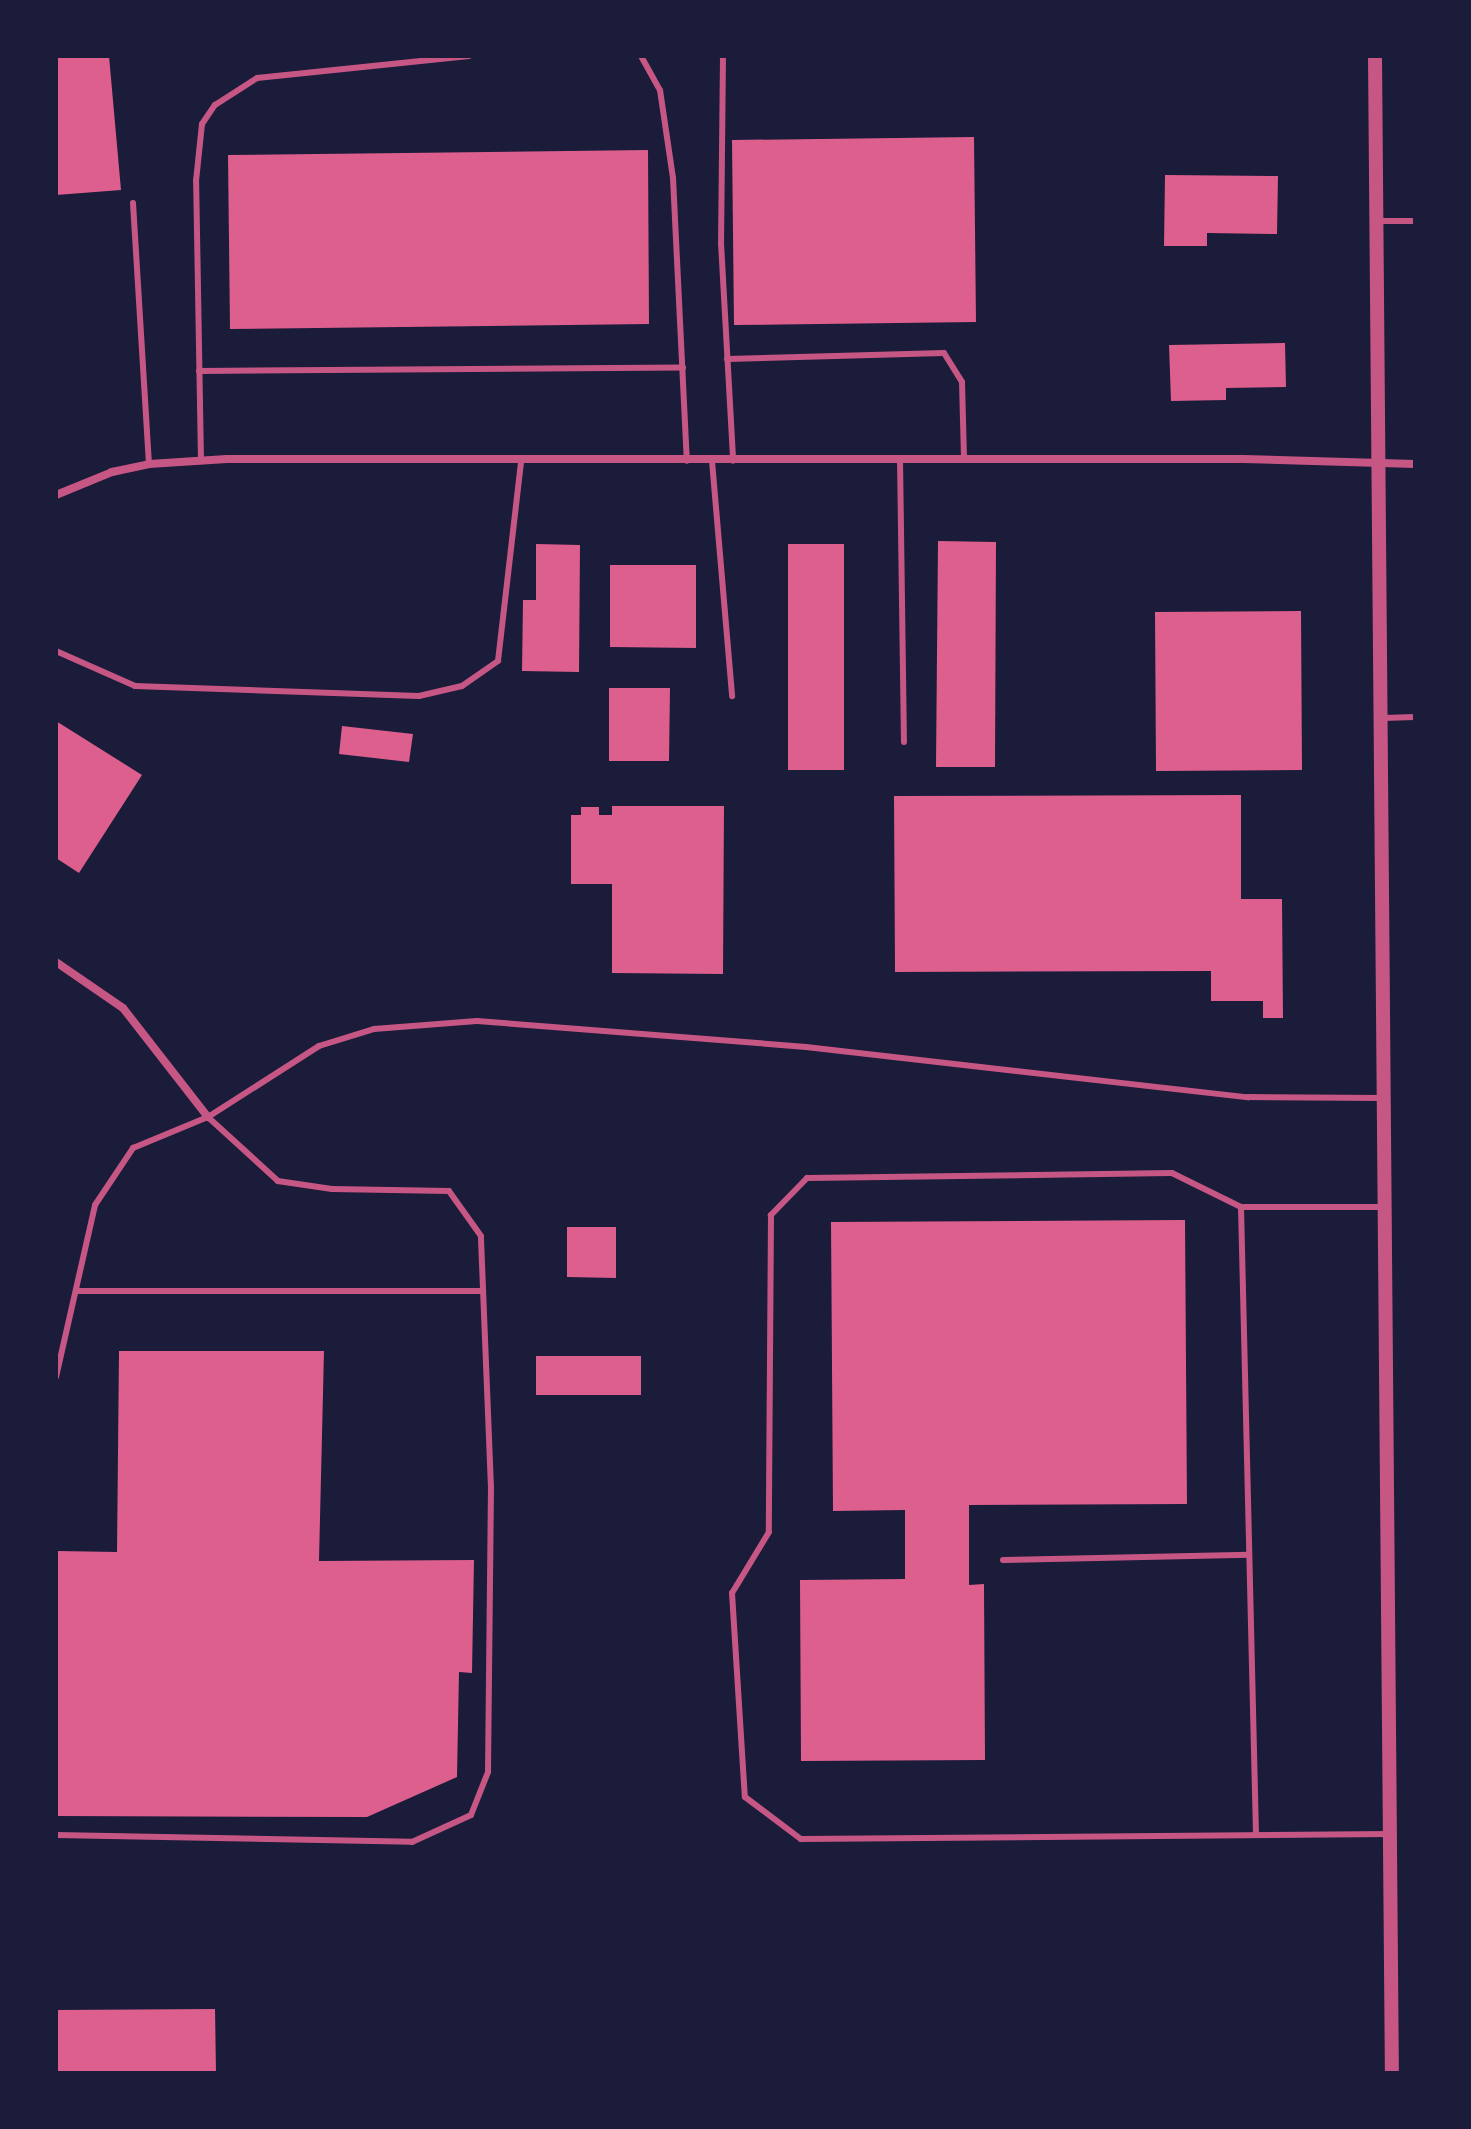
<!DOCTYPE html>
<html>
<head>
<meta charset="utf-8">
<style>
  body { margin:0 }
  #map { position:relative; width:1471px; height:2129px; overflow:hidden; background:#1b1b3a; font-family:Ubuntu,sans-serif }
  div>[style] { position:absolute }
  .building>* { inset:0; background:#dd5f8e }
  .service>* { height:6px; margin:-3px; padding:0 3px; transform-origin:3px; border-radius:3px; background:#c65784 }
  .minor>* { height:8px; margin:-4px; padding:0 4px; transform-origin:4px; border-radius:4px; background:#c65784 }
  .tertiary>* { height:14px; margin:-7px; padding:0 7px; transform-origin:7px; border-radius:7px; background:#c65784 }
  span { translate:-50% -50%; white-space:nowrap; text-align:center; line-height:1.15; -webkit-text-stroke:6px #1b1b3a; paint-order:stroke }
  .frame { position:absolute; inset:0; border:58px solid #1b1b3a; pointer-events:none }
</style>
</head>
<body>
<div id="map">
  <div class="building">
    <div style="clip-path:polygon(56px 56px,109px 56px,121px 190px,56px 195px)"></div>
    <div style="clip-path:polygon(974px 137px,976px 322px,734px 325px,732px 140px)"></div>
    <div style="clip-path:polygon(648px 150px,649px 324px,230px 329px,228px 155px)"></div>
    <div style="clip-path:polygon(1165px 175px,1278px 176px,1277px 234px,1207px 233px,1207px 246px,1164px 246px)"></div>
    <div style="clip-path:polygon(1285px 343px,1286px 387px,1226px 388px,1226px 400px,1171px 401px,1169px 345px)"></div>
    <div style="clip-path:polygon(938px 541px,996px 542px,995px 767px,936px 767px)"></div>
    <div style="clip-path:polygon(536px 544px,580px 545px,579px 672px,522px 671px,523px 600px,536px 600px)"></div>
    <div style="clip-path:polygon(788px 544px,844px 544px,844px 770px,788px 770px)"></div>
    <div style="clip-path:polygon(610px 565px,696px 565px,696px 648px,610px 647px)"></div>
    <div style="clip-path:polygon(1301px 611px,1302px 770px,1156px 771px,1155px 612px)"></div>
    <div style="clip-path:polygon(609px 688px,670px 688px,669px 761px,609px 761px)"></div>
    <div style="clip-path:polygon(56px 721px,142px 775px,79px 873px,56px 858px)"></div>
    <div style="clip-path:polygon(342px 726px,413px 734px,409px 762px,339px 754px)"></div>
    <div style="clip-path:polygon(1241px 795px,1241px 899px,1282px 899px,1283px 1018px,1263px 1018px,1263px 1001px,1211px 1001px,1211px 971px,895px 972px,894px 796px)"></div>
    <div style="clip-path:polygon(612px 806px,724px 806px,723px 974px,612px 973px,612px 884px,571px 884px,571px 815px,581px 815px,581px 807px,599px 807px,599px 815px,612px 815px)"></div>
    <div style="clip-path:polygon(1185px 1220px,1187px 1504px,969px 1505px,969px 1585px,984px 1584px,985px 1760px,801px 1761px,800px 1580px,905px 1579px,905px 1510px,833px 1511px,831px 1222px)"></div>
    <div style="clip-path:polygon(567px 1227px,616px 1227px,616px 1278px,567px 1277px)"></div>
    <div style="clip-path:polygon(119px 1351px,324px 1351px,319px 1561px,474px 1560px,472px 1673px,459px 1672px,457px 1777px,367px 1817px,56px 1816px,57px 1551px,117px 1552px)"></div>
    <div style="clip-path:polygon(536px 1356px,641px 1356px,641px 1395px,536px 1395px)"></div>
    <div style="clip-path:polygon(215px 2009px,216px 2073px,56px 2073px,56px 2010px)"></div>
  </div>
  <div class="service">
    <div style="left:641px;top:56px;width:39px;rotate:61deg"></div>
    <div style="left:660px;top:90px;width:89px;rotate:81.6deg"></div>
    <div style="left:673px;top:178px;width:283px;rotate:87.2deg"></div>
    <div style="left:723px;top:56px;width:187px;rotate:90.6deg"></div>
    <div style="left:721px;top:243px;width:218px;rotate:86.8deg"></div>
    <div style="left:133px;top:203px;width:261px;rotate:86.5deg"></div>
    <div style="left:1377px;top:221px;width:38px"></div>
    <div style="left:727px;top:359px;width:217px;rotate:-1.6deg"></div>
    <div style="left:944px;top:353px;width:34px;rotate:58deg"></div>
    <div style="left:962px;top:382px;width:76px;rotate:88.5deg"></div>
    <div style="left:199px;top:371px;width:484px;rotate:-0.4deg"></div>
    <div style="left:900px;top:458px;width:284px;rotate:89.2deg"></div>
    <div style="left:201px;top:461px;width:280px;rotate:-91deg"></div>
    <div style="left:196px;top:181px;width:57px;rotate:-84deg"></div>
    <div style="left:202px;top:124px;width:23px;rotate:-56deg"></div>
    <div style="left:215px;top:105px;width:50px;rotate:-32.7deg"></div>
    <div style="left:257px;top:78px;width:213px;rotate:-5.9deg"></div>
    <div style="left:712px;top:461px;width:236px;rotate:85.1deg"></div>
    <div style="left:56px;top:651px;width:86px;rotate:23.9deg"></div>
    <div style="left:135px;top:686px;width:284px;rotate:2deg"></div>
    <div style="left:419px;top:696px;width:44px;rotate:-13.1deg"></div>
    <div style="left:462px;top:686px;width:44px;rotate:-34.8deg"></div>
    <div style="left:498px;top:661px;width:200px;rotate:-83.4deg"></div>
    <div style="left:1383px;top:718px;width:32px;rotate:-2deg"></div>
    <div style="left:1241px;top:1207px;width:628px;rotate:88.63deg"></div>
    <div style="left:1382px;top:1207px;width:141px;rotate:180deg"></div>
    <div style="left:1241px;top:1207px;width:77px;rotate:-153.8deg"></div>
    <div style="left:1172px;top:1173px;width:365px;rotate:179.2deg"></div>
    <div style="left:807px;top:1178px;width:52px;rotate:134.2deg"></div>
    <div style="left:771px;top:1215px;width:317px;rotate:90.4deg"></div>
    <div style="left:769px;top:1532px;width:71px;rotate:121.2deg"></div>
    <div style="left:732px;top:1593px;width:204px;rotate:86.4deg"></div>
    <div style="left:745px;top:1797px;width:70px;rotate:36.9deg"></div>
    <div style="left:801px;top:1839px;width:588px;rotate:-0.49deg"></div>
    <div style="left:77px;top:1291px;width:406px"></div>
    <div style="left:56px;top:1377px;width:176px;rotate:-77.2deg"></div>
    <div style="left:95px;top:1205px;width:69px;rotate:-56.3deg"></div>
    <div style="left:133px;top:1148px;width:81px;rotate:-22.5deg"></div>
    <div style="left:208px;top:1117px;width:132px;rotate:-32.6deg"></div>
    <div style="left:319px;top:1046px;width:58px;rotate:-17.2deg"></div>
    <div style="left:374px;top:1029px;width:103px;rotate:-4.4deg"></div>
    <div style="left:477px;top:1021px;width:330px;rotate:4.5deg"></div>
    <div style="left:806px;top:1047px;width:445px;rotate:6.5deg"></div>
    <div style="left:1248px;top:1097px;width:134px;rotate:0.4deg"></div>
    <div style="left:1003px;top:1560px;width:246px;rotate:-1.2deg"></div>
    <div style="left:56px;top:1835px;width:356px;rotate:1.1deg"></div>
    <div style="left:412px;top:1842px;width:65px;rotate:-24.6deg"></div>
    <div style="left:471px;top:1815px;width:46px;rotate:-68.4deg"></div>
    <div style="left:488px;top:1772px;width:284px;rotate:-89.4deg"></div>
    <div style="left:491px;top:1488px;width:252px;rotate:-92.3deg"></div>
    <div style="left:481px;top:1236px;width:55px;rotate:-125.4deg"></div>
    <div style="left:449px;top:1191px;width:117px;rotate:-179deg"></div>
    <div style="left:332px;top:1189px;width:55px;rotate:-171.6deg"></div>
    <div style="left:278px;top:1181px;width:95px;rotate:-137.6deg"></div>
  </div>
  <div class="minor">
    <div style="left:56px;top:495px;width:61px;rotate:-22.3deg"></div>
    <div style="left:112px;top:472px;width:38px;rotate:-12deg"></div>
    <div style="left:149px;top:464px;width:78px;rotate:-3.7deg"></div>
    <div style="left:227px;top:459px;width:1016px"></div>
    <div style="left:1243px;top:459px;width:172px;rotate:1.7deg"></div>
    <div style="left:56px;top:962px;width:81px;rotate:34.5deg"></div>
    <div style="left:123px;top:1008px;width:138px;rotate:52.1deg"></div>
  </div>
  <div class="tertiary">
    <div style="left:1375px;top:56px;width:2017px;rotate:89.52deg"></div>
  </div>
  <div class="frame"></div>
</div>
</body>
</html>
